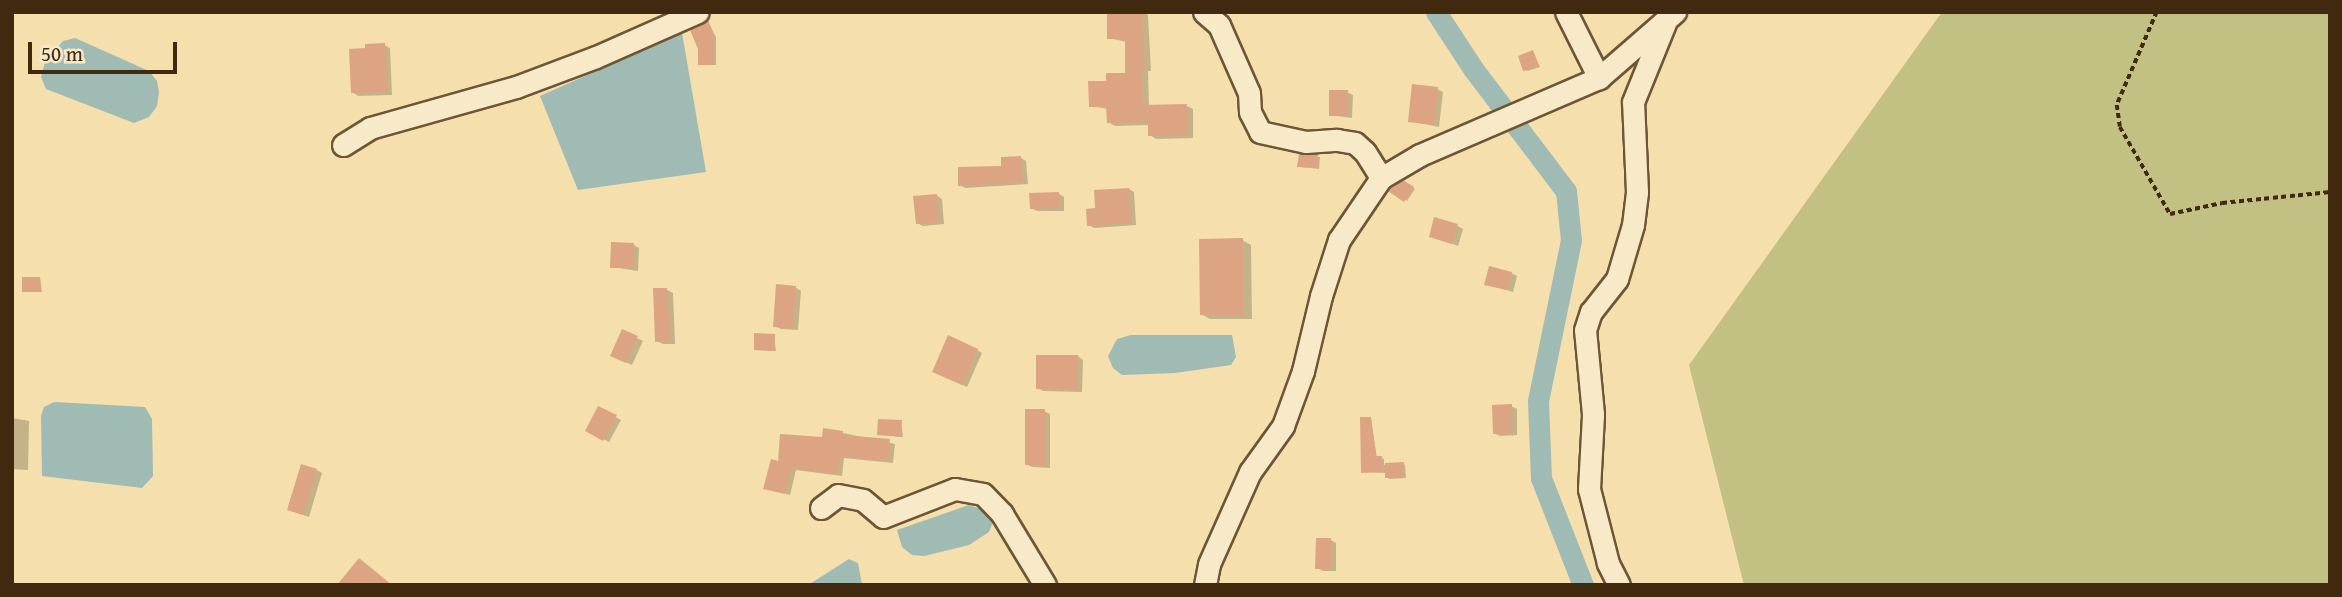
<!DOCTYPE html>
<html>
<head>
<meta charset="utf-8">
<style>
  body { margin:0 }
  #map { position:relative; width:2342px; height:597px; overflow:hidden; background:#f5dfac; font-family:"Gentium Book Plus",serif }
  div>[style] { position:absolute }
  .green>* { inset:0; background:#c3c084 }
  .water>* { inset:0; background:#a0bab4 }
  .shadow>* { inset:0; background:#0003 }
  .canal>* { height:21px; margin:-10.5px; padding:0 10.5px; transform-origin:10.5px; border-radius:10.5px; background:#a0bab4 }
  .building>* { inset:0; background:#dda484 }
  .path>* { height:3.5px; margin-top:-1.75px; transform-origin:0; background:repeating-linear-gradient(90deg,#40290e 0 5px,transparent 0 8.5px) }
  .roads { filter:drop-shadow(2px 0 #6d5636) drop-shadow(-2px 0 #6d5636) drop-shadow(0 2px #6d5636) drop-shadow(0 -2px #6d5636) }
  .minor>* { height:21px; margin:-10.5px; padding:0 10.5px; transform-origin:10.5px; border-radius:10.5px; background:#f8eac9 }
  span { translate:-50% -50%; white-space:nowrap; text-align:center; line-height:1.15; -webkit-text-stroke:5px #f8eac9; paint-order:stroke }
  .frame { position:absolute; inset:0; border:14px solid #40290e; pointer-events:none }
  .scale { position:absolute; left:28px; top:42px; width:149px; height:32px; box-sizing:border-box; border:4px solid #40290e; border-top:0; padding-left:9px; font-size:21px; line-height:24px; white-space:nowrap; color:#40290e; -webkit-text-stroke:5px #f8eac9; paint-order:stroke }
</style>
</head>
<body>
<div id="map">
  <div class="green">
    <div style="clip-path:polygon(1942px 12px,2330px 12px,2330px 585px,1744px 585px,1689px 365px)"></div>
  </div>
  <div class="water">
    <div style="clip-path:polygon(682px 33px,706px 172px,578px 190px,540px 96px)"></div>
    <div style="clip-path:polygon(75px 38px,149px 71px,157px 81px,159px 92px,157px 106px,149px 117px,134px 123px,46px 89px,41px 77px,45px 62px,63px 41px)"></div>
    <div style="clip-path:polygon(1131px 335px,1232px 335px,1236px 357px,1231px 365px,1175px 373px,1122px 375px,1113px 368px,1108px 356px,1117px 339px)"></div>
    <div style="clip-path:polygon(54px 402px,145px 407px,152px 419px,153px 476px,142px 488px,42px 476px,41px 416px,44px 407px)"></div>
    <div style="clip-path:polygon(969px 505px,987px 511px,993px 522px,989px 532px,969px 545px,924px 556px,912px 555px,902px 547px,897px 530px)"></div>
    <div style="clip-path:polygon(849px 559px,858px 563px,862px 585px,808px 585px)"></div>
  </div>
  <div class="shadow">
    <div style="clip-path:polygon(1109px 12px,1142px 12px,1148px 15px,1151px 71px,1148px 71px,1149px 107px,1187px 106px,1193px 109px,1193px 138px,1156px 139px,1150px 135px,1150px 125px,1115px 126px,1108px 122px,1108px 109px,1090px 106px,1108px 83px,1126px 74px,1126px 42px,1109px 38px)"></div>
    <div style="clip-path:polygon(708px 22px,716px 37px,716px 65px,702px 65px)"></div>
    <div style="clip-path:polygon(384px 45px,390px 48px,392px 95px,358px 96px,352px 92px,367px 50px)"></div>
    <div style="clip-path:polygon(1533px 52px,1540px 67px,1527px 71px,1525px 70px)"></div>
    <div style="clip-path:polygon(1437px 89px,1443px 92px,1439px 127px,1410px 121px)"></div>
    <div style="clip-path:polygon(1347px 92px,1353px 95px,1352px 118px,1330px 115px)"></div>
    <div style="clip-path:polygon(1300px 156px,1320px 157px,1319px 169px,1301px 167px)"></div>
    <div style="clip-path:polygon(1021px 158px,1026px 161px,1028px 184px,965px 188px,960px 185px)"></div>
    <div style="clip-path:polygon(1403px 182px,1415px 189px,1407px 201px,1391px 191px)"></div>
    <div style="clip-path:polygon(1129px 189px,1134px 192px,1136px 225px,1094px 228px,1089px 225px,1097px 210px)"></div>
    <div style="clip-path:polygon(1059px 194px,1064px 197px,1064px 211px,1037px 211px,1031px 208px)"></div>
    <div style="clip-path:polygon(936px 195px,942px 199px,944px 224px,923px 226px,917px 223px)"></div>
    <div style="clip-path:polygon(1457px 226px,1463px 229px,1458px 246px,1431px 236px)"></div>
    <div style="clip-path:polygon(1242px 240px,1251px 245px,1252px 319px,1210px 319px,1201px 314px)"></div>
    <div style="clip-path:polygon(634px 245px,639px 248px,638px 271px,612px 267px)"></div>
    <div style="clip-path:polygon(1511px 273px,1517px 276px,1513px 292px,1486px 284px)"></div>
    <div style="clip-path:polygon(40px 278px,42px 292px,23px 291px)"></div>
    <div style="clip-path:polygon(795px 287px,801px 291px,798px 330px,781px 329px,775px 326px)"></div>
    <div style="clip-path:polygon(667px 290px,673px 293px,675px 344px,663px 344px,657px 341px)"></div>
    <div style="clip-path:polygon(623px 331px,643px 341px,632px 365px,617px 358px)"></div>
    <div style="clip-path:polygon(774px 336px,776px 351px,758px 350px)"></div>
    <div style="clip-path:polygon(977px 350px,982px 353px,967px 387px,939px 374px)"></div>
    <div style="clip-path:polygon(1078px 356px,1083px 360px,1082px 392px,1043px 391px,1038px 388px)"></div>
    <div style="clip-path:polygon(1511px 406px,1517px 409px,1517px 435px,1500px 436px,1494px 433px)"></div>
    <div style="clip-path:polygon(599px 408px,621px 420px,609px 442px,587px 430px)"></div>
    <div style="clip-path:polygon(1044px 411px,1050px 414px,1050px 468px,1032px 467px,1026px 464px)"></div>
    <div style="clip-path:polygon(12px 418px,29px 421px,28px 470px,12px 469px)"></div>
    <div style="clip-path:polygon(1371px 419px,1377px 458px,1384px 459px,1384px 465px,1405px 465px,1406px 478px,1389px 479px,1387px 473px,1363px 472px)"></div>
    <div style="clip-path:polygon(901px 422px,903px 437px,879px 434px)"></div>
    <div style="clip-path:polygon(843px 433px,895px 444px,893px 463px,844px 458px,842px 476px,796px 470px,790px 495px,765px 488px,780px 463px,823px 439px)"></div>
    <div style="clip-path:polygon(317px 470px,322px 473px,309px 517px,289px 510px)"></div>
    <div style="clip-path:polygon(1331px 540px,1336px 543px,1336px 571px,1323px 571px,1317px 568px)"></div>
  </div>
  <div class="canal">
    <div style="left:1436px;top:12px;width:69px;rotate:56.8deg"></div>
    <div style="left:1474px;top:70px;width:152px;rotate:52.8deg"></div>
    <div style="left:1566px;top:191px;width:49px;rotate:84.2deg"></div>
    <div style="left:1571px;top:240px;width:164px;rotate:101.6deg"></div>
    <div style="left:1538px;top:401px;width:77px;rotate:87.8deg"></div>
    <div style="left:1541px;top:478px;width:115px;rotate:68.6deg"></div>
  </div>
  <div class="building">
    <div style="clip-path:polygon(1107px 12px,1142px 12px,1145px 69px,1142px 69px,1143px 105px,1187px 104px,1188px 135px,1148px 136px,1148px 122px,1107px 123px,1106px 107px,1089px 107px,1088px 81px,1106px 81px,1106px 73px,1125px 73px,1125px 39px,1107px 39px)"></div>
    <div style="clip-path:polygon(708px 20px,714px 35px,714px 65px,698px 65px,698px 49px,690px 30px)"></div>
    <div style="clip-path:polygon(385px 43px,387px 92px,351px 93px,349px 49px,365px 48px,365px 44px)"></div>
    <div style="clip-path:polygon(1533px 50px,1539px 66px,1523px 71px,1518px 56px)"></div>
    <div style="clip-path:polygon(1412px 84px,1438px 87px,1434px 125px,1408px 122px)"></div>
    <div style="clip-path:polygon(1329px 90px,1348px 90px,1347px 116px,1329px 116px)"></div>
    <div style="clip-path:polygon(1299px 154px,1318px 154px,1317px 168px,1297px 167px)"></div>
    <div style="clip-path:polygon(1021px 156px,1023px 182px,958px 186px,958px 167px,1001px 166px,1001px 157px)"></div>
    <div style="clip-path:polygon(1403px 180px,1414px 187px,1404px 202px,1388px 191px)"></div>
    <div style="clip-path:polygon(1129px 188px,1131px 223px,1087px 226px,1086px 209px,1095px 208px,1094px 190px)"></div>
    <div style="clip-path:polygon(1059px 192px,1059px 208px,1030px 209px,1029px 193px)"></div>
    <div style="clip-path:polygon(937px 194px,939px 222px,916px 224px,913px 196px)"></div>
    <div style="clip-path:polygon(1434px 217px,1458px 224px,1452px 244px,1429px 237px)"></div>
    <div style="clip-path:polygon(1243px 238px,1243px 315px,1200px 315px,1199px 239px)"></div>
    <div style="clip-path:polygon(611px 242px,634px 243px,633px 268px,610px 268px)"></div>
    <div style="clip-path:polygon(1489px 266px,1512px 272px,1507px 290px,1484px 285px)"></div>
    <div style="clip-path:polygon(22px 277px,40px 277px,41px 292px,22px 292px)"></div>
    <div style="clip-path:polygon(776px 284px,796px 286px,793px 328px,773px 327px)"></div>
    <div style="clip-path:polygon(653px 288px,667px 288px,670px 341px,655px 342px)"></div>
    <div style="clip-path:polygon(622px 329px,638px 336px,626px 363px,610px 356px)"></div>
    <div style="clip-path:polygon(754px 333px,775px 334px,774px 351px,754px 350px)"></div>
    <div style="clip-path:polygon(948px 335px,978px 349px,962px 385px,932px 372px)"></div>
    <div style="clip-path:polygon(1036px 355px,1078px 355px,1077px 390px,1036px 389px)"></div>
    <div style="clip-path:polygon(1512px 404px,1512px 433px,1493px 434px,1492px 405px)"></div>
    <div style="clip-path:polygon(598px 406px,617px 415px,603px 441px,585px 431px)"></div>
    <div style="clip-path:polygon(1025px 409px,1045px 409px,1045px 465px,1025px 465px)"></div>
    <div style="clip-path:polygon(1360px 417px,1371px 417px,1376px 456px,1382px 456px,1383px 472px,1361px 473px)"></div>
    <div style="clip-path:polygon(878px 419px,902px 420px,901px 437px,877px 435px)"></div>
    <div style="clip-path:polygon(823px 428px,843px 431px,843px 435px,890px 439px,888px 461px,840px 457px,837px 474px,791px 468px,785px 494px,763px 489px,771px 459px,778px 461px,780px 434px,822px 437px)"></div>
    <div style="clip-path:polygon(1404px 462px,1404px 478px,1385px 478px,1385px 463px)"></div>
    <div style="clip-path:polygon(301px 464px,317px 469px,303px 515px,287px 510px)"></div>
    <div style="clip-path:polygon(1316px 538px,1331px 538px,1331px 569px,1315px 569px)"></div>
    <div style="clip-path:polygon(359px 558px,392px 585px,337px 585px)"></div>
  </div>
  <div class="path">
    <div style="left:2157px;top:12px;width:101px;rotate:113.3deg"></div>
    <div style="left:2117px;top:105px;width:22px;rotate:82deg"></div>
    <div style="left:2120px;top:127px;width:100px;rotate:60.1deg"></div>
    <div style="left:2170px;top:214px;width:53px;rotate:-11.9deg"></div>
    <div style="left:2222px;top:203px;width:109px;rotate:-5.8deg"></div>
  </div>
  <div class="roads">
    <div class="minor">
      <div style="left:1204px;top:12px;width:20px;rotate:41deg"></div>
      <div style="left:1219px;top:25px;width:74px;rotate:66.2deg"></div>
      <div style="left:1249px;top:93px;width:19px;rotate:87deg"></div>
      <div style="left:1250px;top:112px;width:22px;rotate:63deg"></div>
      <div style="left:1260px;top:132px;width:47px;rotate:12.3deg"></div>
      <div style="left:1306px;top:142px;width:31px;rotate:-4deg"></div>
      <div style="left:1337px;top:140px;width:18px;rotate:9deg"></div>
      <div style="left:1355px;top:143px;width:13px;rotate:42deg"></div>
      <div style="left:1365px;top:152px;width:31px;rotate:58deg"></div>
      <div style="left:1566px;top:12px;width:74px;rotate:63.4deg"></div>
      <div style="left:343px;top:145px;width:32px;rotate:-32deg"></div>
      <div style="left:370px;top:128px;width:152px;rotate:-15.7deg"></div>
      <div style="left:516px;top:87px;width:85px;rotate:-20.6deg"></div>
      <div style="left:596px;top:57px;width:111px;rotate:-23.8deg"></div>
      <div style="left:821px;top:508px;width:21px;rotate:-37deg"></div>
      <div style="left:838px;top:495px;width:25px;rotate:11deg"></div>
      <div style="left:863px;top:500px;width:26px;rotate:40deg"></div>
      <div style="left:883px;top:517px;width:77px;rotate:-21.3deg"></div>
      <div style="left:955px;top:489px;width:28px;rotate:10deg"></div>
      <div style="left:983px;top:494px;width:28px;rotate:46deg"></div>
      <div style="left:1002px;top:514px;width:83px;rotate:58.8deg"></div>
      <div style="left:1205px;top:585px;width:21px;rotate:-79deg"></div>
      <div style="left:1209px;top:564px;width:101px;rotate:-66deg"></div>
      <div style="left:1250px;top:472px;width:57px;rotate:-54.3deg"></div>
      <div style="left:1283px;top:426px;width:59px;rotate:-70deg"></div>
      <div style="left:1303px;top:371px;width:77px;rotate:-76.5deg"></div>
      <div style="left:1321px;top:296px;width:59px;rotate:-72.2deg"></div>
      <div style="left:1339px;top:240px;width:75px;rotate:-55.9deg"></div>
      <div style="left:1381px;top:178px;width:45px;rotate:-30.5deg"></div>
      <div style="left:1420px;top:155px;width:195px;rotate:-23.3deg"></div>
      <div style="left:1599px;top:78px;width:101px;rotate:-41deg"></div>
      <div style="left:1619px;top:585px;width:25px;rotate:-117deg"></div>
      <div style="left:1608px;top:563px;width:76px;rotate:-104.4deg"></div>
      <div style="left:1589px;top:489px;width:75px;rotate:-86.9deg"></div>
      <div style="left:1593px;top:414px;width:84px;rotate:-95.4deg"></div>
      <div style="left:1585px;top:330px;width:19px;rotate:-72deg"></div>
      <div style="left:1591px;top:312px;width:42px;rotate:-51.8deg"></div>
      <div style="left:1617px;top:279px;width:56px;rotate:-73.5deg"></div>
      <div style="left:1633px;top:225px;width:33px;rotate:-83deg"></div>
      <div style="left:1637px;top:192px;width:90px;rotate:-92.5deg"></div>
      <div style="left:1633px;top:102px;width:85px;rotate:-67.9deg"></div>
    </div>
  </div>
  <div class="frame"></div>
  <div class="scale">50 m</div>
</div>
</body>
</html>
